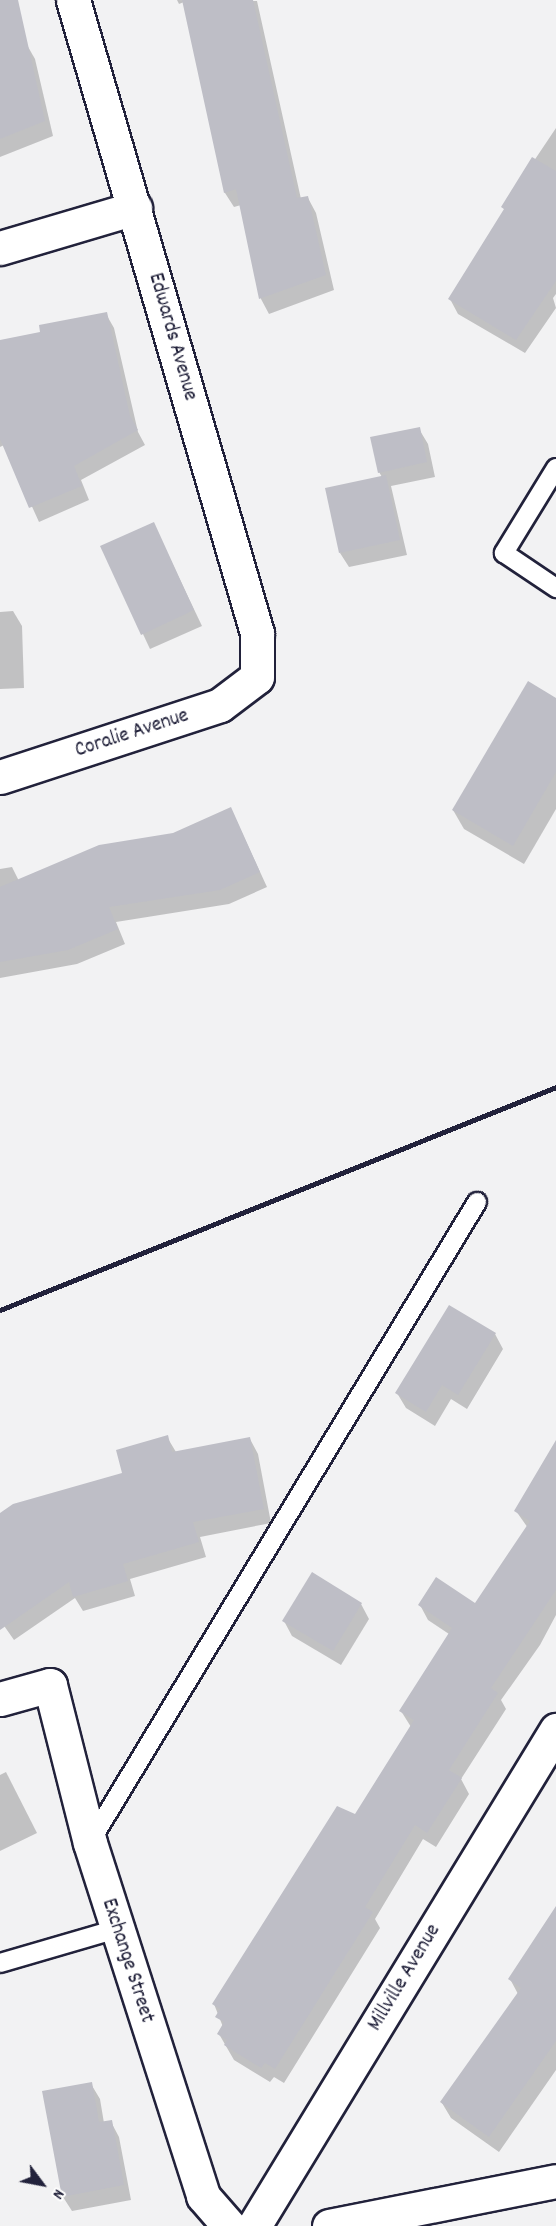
<!DOCTYPE html>
<html>
<head>
<meta charset="utf-8">
<style>
  body { margin:0 }
  #map { position:relative; width:556px; height:2226px; overflow:hidden; background:#f2f2f3; font-family:Dekko,sans-serif }
  div>[style] { position:absolute }
  .shadow>* { inset:0; background:#0003 }
  .building>* { inset:0; background:#bebec6 }
  .roads { filter:drop-shadow(2px 0 #22223b) drop-shadow(-2px 0 #22223b) drop-shadow(0 2px #22223b) drop-shadow(0 -2px #22223b) }
  .lane>* { height:18px; margin:-9px; padding:0 9px; transform-origin:9px; border-radius:9px; background:#fff }
  .street>* { height:33px; margin:-16.5px; padding:0 16.5px; transform-origin:16.5px; border-radius:16.5px; background:#fff }
  .secondary>* { height:33px; margin:-16.5px; padding:0 16.5px; transform-origin:16.5px; border-radius:16.5px; background:#fff }
  .rail>* { height:4.5px; margin:-2.25px; padding:0 2.25px; transform-origin:2.25px; border-radius:2.25px; background:#22223b }
  span { translate:-50% -50%; white-space:nowrap; text-align:center; line-height:1.15; -webkit-text-stroke:4.5px #fff; paint-order:stroke }
  .street-label { font-size:21px; color:#22223b }
  .north { position:absolute; left:12px; top:2154px; width:60px; height:60px; -webkit-text-stroke:4px #fff; paint-order:stroke; rotate:122deg; font-size:16px; font-weight:700; line-height:24px; text-align:center; color:#22223b }
  .north::after { content:''; display:block; margin:auto; width:21px; height:27px; background:#22223b; clip-path:polygon(50% 0,100% 100%,50% 72%,0 100%) }
</style>
</head>
<body>
<div id="map">
  <div class="shadow">
    <div style="clip-path:polygon(177px 0,257px 1px,301px 199px,308px 198px,316px 213px,334px 290px,269px 314px,261px 299px,241px 205px,234px 207px,225px 193px,184px 2px,179px 4px)"></div>
    <div style="clip-path:polygon(27px 45px,35px 59px,53px 136px,0 157px,0 50px)"></div>
    <div style="clip-path:polygon(556px 128px,556px 294px,553px 298px,556px 308px,525px 353px,458px 314px,450px 299px,505px 211px,503px 207px)"></div>
    <div style="clip-path:polygon(106px 314px,114px 328px,138px 432px,145px 445px,81px 480px,89px 500px,39px 522px,4px 445px,0 447px,0 343px,42px 334px)"></div>
    <div style="clip-path:polygon(419px 429px,428px 444px,435px 477px,391px 486px,407px 555px,349px 567px,340px 553px,382px 477px,379px 472px)"></div>
    <div style="clip-path:polygon(153px 523px,202px 626px,150px 649px,102px 547px)"></div>
    <div style="clip-path:polygon(13px 611px,22px 626px,24px 688px,0 689px,0 612px)"></div>
    <div style="clip-path:polygon(556px 699px,556px 809px,524px 864px,464px 829px,453px 810px)"></div>
    <div style="clip-path:polygon(231px 809px,267px 887px,229px 904px,116px 922px,125px 944px,77px 964px,0 978px,0 869px,12px 867px,19px 881px,174px 835px)"></div>
    <div style="clip-path:polygon(495px 1334px,503px 1349px,467px 1409px,451px 1399px,435px 1426px,406px 1408px,397px 1393px)"></div>
    <div style="clip-path:polygon(167px 1437px,176px 1452px,250px 1439px,258px 1454px,271px 1523px,200px 1537px,206px 1557px,130px 1579px,135px 1596px,83px 1611px,75px 1598px,14px 1640px,0 1620px,0 1515px,124px 1474px)"></div>
    <div style="clip-path:polygon(556px 1470px,556px 1615px,540px 1645px,501px 1700px,506px 1709px,461px 1779px,469px 1794px,436px 1847px,423px 1839px,375px 1919px,380px 1928px,284px 2083px,274px 2077px,270px 2082px,234px 2060px,219px 2034px,223px 2027px,214px 2004px,356px 1816px,411px 1727px,401px 1711px,449px 1634px,428px 1620px,420px 1605px,475px 1606px,528px 1528px,516px 1511px)"></div>
    <div style="clip-path:polygon(361px 1604px,369px 1619px,341px 1665px,292px 1636px,284px 1621px)"></div>
    <div style="clip-path:polygon(6px 1772px,37px 1833px,0 1851px,0 1775px)"></div>
    <div style="clip-path:polygon(556px 1929px,556px 2070px,499px 2152px,451px 2118px,442px 2103px,518px 1994px,510px 1979px)"></div>
    <div style="clip-path:polygon(91px 2084px,100px 2099px,104px 2123px,111px 2122px,119px 2137px,131px 2200px,72px 2211px,63px 2197px)"></div>
  </div>
  <div class="building">
    <div style="clip-path:polygon(0 0,18px 0,45px 121px,0 139px)"></div>
    <div style="clip-path:polygon(182px 0,253px 0,297px 198px,308px 196px,326px 275px,259px 299px,236px 189px,224px 193px)"></div>
    <div style="clip-path:polygon(532px 157px,556px 171px,556px 281px,516px 340px,448px 299px,504px 209px,501px 207px)"></div>
    <div style="clip-path:polygon(107px 312px,130px 416px,138px 430px,74px 466px,82px 486px,29px 508px,0 439px,0 340px,40px 332px,39px 325px)"></div>
    <div style="clip-path:polygon(420px 427px,427px 462px,378px 473px,370px 437px)"></div>
    <div style="clip-path:polygon(386px 475px,400px 540px,339px 553px,325px 488px)"></div>
    <div style="clip-path:polygon(154px 522px,194px 610px,141px 635px,100px 546px)"></div>
    <div style="clip-path:polygon(528px 681px,556px 698px,556px 772px,513px 846px,452px 810px)"></div>
    <div style="clip-path:polygon(231px 807px,260px 872px,220px 890px,109px 907px,118px 929px,68px 950px,0 962px,0 887px,99px 845px,173px 833px)"></div>
    <div style="clip-path:polygon(449px 1305px,496px 1333px,458px 1395px,442px 1385px,426px 1412px,395px 1393px)"></div>
    <div style="clip-path:polygon(168px 1435px,172px 1452px,250px 1437px,264px 1509px,193px 1522px,199px 1542px,123px 1564px,128px 1581px,73px 1597px,69px 1582px,0 1630px,0 1513px,13px 1504px,122px 1473px,116px 1450px)"></div>
    <div style="clip-path:polygon(556px 1440px,556px 1590px,491px 1688px,498px 1693px,449px 1770px,462px 1778px,427px 1833px,415px 1825px,365px 1907px,373px 1912px,275px 2069px,265px 2063px,261px 2068px,224px 2045px,227px 2040px,217px 2034px,224px 2022px,215px 2017px,220px 2009px,212px 2004px,337px 1806px,355px 1814px,414px 1720px,399px 1711px,452px 1628px,418px 1605px,436px 1577px,475px 1603px,530px 1521px,514px 1511px)"></div>
    <div style="clip-path:polygon(312px 1572px,362px 1603px,333px 1651px,282px 1621px)"></div>
    <div style="clip-path:polygon(556px 1906px,556px 2041px,489px 2137px,440px 2102px,521px 1988px,508px 1979px)"></div>
    <div style="clip-path:polygon(92px 2082px,99px 2122px,112px 2120px,124px 2185px,62px 2197px,42px 2091px)"></div>
  </div>
  <div class="roads">
    <div class="lane">
      <div style="left:556px;top:468px;width:100px;rotate:121.5deg"></div>
      <div style="left:504px;top:553px;width:63px;rotate:33.9deg"></div>
      <div style="left:90px;top:1842px;width:748px;rotate:-58.84deg"></div>
      <div style="left:0;top:1963px;width:122px;rotate:-16.2deg"></div>
    </div>
    <div class="street">
      <div style="left:0;top:248px;width:141px;rotate:-16.5deg"></div>
      <div style="left:0;top:777px;width:231px;rotate:-18.1deg"></div>
      <div style="left:220px;top:705px;width:46px;rotate:-37.1deg"></div>
      <div style="left:257px;top:677px;width:44px;rotate:-90deg"></div>
      <div style="left:257px;top:633px;width:659px;rotate:-106.21deg"></div>
      <div style="left:0;top:1699px;width:52px;rotate:-15.6deg"></div>
      <div style="left:50px;top:1685px;width:163px;rotate:75.8deg"></div>
      <div style="left:90px;top:1843px;width:371px;rotate:72.2deg"></div>
      <div style="left:203px;top:2196px;width:40px;rotate:49deg"></div>
      <div style="left:329px;top:2226px;width:231px;rotate:-11.2deg"></div>
    </div>
    <div class="secondary">
      <div style="left:254px;top:2226px;width:581px;rotate:-58.66deg"></div>
    </div>
  </div>
  <div class="rail">
    <div style="left:0;top:1310px;width:599px;rotate:-21.85deg"></div>
  </div>
  <div class="street-label">
    <span style="left:172px;top:337px;rotate:74deg">Edwards Avenue</span>
    <span style="left:132px;top:734px;rotate:-18deg">Coralie Avenue</span>
    <span style="left:127px;top:1961px;rotate:72deg">Exchange Street</span>
    <span style="left:405px;top:1978px;rotate:-59deg">Millville Avenue</span>
  </div>
  <div class="north">N</div>
</div>
</body>
</html>
